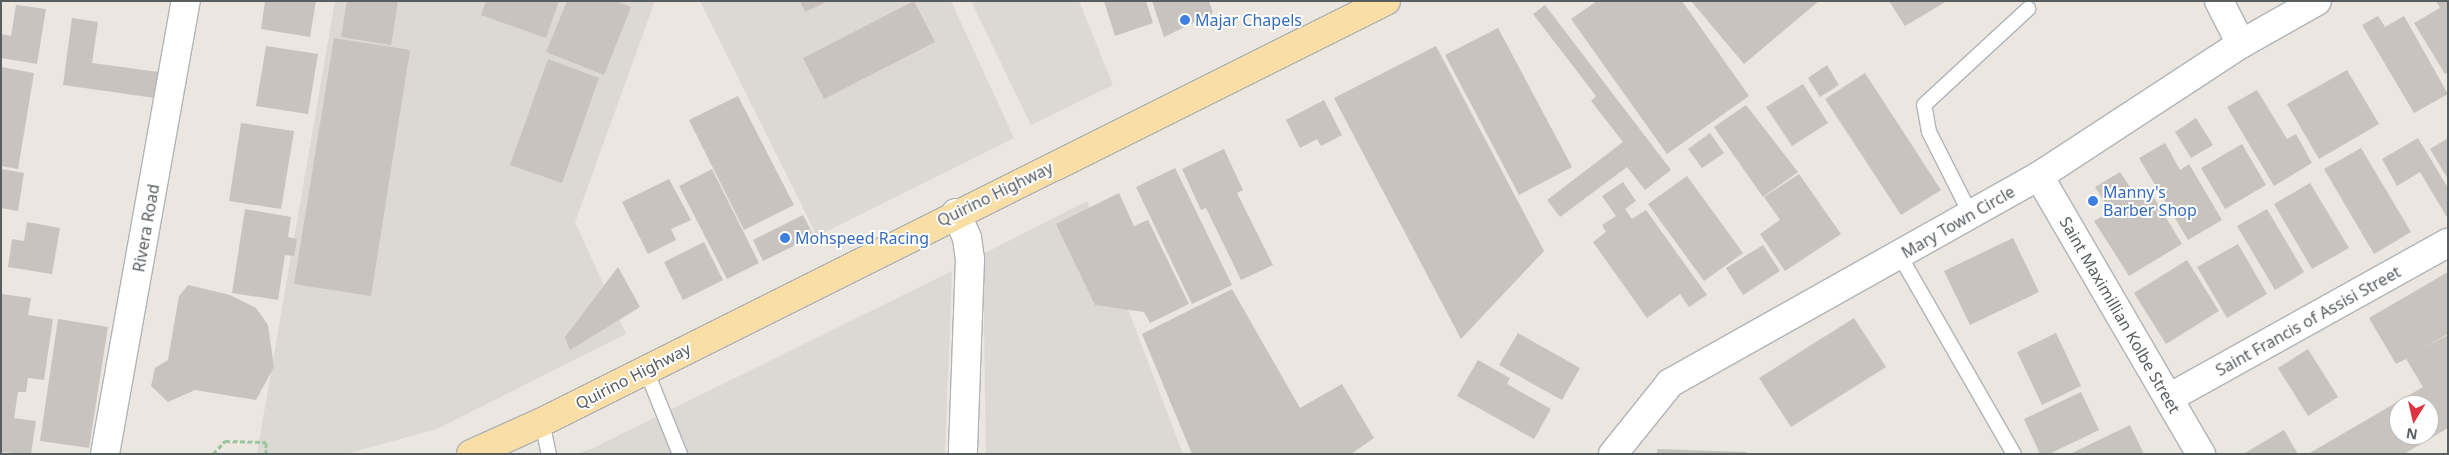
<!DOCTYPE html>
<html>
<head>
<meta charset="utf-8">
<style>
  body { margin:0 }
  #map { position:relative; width:2449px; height:455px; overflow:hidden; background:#ebe6e0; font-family:"Noto Sans",sans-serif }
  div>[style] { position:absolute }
  .industrial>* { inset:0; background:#dcd8d4 }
  .building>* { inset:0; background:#c8c3be }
  .path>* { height:3px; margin-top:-1.5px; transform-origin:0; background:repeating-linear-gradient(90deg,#9ac69f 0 5px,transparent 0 7.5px) }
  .roads { filter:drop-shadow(1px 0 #b0b4b7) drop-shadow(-1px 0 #b0b4b7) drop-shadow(0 1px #b0b4b7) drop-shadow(0 -1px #b0b4b7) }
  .lane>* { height:14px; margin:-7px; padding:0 7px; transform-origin:7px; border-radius:7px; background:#fff }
  .street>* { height:28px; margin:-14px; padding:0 14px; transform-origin:14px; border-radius:14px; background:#fff }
  .primary>* { height:28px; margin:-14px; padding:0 14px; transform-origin:14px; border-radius:14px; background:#f9dea6 }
  .dots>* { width:14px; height:14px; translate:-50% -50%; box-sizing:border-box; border:2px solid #fff; border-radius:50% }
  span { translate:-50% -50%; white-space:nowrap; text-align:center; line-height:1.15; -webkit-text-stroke:4px #fff; paint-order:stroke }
  .shop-label { font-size:16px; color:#366cbe }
  .left { translate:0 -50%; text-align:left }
  .street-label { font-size:16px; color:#585d60 }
  .frame { position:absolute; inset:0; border:2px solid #585d60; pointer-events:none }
  .north { position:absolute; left:2389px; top:395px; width:50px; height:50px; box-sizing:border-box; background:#fff; border:1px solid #bcbebf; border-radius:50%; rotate:189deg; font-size:14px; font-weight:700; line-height:20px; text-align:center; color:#585d60 }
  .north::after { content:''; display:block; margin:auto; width:18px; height:22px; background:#dd3443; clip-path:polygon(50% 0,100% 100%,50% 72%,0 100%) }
</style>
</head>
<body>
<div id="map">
  <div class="industrial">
    <div style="clip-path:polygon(335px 1px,655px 1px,575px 222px,626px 334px,437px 429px,346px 454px,257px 453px)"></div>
    <div style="clip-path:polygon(700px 1px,951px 1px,1014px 138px,817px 236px)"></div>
    <div style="clip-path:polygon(971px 1px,1079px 1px,1113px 85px,1031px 125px)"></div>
    <div style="clip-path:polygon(1087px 201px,1183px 454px,986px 454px,983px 254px)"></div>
    <div style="clip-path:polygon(952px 271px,945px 454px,577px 454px,591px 449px)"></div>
  </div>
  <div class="building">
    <div style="clip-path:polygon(265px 1px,316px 1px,310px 37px,261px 29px)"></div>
    <div style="clip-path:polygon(347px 1px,398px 1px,391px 45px,341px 37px)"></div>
    <div style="clip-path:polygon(486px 1px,559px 1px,546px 38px,481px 15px)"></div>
    <div style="clip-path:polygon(567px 1px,616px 1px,631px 7px,604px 75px,546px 52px)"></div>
    <div style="clip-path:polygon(800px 1px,828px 1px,805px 12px)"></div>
    <div style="clip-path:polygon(914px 1px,935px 42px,824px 99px,803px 58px)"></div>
    <div style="clip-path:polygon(1104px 1px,1146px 1px,1153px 23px,1115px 36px)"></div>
    <div style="clip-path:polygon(1152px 1px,1209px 1px,1213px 13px,1164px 37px)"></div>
    <div style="clip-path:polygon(1597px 1px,1682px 1px,1749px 96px,1667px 154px,1571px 19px)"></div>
    <div style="clip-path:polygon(1691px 1px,1819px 1px,1744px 64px)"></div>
    <div style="clip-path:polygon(1889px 1px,1947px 1px,1905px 26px)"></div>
    <div style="clip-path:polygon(2436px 1px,2448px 1px,2448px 72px,2445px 74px,2414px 23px,2440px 8px)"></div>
    <div style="clip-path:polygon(16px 5px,46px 9px,37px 64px,1px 58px,1px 34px,11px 36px)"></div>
    <div style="clip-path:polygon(1545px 5px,1671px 170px,1645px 190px,1627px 167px,1560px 217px,1547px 200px,1623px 142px,1591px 101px,1596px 96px,1533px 14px)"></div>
    <div style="clip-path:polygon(2378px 16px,2385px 27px,2404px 16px,2448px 94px,2414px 113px,2362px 25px)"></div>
    <div style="clip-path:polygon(72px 18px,98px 22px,92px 63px,158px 72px,155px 98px,63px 85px)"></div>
    <div style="clip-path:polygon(1498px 28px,1572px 167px,1519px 195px,1445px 55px)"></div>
    <div style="clip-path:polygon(334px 38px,410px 50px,371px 296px,294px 284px)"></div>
    <div style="clip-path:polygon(266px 46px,318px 54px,308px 114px,256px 106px)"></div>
    <div style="clip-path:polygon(1436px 46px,1544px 251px,1461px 339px,1334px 98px)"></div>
    <div style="clip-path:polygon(548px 59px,599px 78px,562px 183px,510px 165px)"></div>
    <div style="clip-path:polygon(1827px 65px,1839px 85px,1820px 97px,1808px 78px)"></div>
    <div style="clip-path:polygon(1px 67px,34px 73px,18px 169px,1px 166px)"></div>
    <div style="clip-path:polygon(2347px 70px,2379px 124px,2319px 159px,2287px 104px)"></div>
    <div style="clip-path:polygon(1865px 73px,1941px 190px,1901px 215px,1825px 99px)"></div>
    <div style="clip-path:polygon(1803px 84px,1828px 123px,1792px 146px,1766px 107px)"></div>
    <div style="clip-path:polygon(2257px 90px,2287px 139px,2296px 134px,2312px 163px,2274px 186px,2227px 107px)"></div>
    <div style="clip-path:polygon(738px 96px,794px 205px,744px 230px,689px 120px)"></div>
    <div style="clip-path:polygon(1324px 100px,1342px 135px,1321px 146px,1317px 139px,1300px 148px,1286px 120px)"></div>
    <div style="clip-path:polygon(1746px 105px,1798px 172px,1763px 197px,1714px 127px)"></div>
    <div style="clip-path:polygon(2196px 118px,2213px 145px,2191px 158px,2175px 132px)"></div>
    <div style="clip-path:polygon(241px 123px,294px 131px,281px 209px,229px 201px)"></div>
    <div style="clip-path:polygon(1710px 133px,1724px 153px,1702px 168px,1688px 149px)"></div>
    <div style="clip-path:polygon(2418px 138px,2448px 188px,2448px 219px,2420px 172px,2397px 186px,2382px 159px)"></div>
    <div style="clip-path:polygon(2448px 138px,2448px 179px,2430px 149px)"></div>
    <div style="clip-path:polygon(2165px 143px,2180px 170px,2189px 164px,2222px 220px,2188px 240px,2139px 158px)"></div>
    <div style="clip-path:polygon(2242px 144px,2266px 185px,2225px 209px,2201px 168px)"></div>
    <div style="clip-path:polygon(2361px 148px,2411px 232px,2374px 254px,2324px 169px)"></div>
    <div style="clip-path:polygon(1224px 149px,1243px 190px,1237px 193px,1273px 265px,1241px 280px,1206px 208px,1201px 210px,1182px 169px)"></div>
    <div style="clip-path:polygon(1175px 168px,1232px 285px,1192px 304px,1136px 187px)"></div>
    <div style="clip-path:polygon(1px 169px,24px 173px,18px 211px,1px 208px)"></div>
    <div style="clip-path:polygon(712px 169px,759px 263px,727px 279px,679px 186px)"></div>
    <div style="clip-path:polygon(2120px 172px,2136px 196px,2148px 188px,2182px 244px,2129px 276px,2094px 221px,2111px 212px,2095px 187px)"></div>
    <div style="clip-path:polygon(1799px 174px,1841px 234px,1785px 271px,1760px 234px,1780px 220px,1764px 197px)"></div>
    <div style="clip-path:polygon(1687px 176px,1743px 253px,1704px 281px,1648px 204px)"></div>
    <div style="clip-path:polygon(669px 179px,691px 220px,671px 229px,676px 240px,648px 254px,622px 202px)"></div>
    <div style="clip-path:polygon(1623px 182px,1636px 201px,1625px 209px,1632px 219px,1646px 210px,1707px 295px,1689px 307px,1680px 294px,1647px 318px,1593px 242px,1606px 232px,1602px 225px,1616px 216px,1602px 196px)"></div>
    <div style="clip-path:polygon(2310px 183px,2349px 248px,2312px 269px,2274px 204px)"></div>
    <div style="clip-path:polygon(1119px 193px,1134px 226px,1148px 220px,1189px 304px,1150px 323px,1144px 312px,1095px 305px,1056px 224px)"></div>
    <div style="clip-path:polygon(245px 209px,291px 217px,288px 237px,297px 239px,294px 256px,285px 255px,278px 300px,232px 293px)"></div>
    <div style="clip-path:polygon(2267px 209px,2304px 272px,2275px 290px,2237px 226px)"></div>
    <div style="clip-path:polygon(803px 215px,814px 236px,763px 261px,753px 240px)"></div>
    <div style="clip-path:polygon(27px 222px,60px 228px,52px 274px,8px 267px,12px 239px,24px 241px)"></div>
    <div style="clip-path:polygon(2013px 238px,2039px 292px,1970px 325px,1944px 271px)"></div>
    <div style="clip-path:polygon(704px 242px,723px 280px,683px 300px,664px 262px)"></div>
    <div style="clip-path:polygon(2238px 244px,2267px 294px,2227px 318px,2197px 267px)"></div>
    <div style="clip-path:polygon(1763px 245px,1780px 271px,1743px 295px,1726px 268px)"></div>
    <div style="clip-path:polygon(2187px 260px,2219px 311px,2166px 344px,2134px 293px)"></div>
    <div style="clip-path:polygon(618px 267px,640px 307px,570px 350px,565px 337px)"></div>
    <div style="clip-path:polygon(evenodd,2448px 272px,2448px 334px,2423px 348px,2448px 335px,2448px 428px,2404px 454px,2308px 454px,2423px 387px,2406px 359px,2396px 364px,2369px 318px,2448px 272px,2399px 405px,2429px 405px,2429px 435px,2399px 435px,2399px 405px)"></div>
    <div style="clip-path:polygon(188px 285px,230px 295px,256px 308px,268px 325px,274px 367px,256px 400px,195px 390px,168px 402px,151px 386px,155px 368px,168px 360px,179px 296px)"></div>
    <div style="clip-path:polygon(1232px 289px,1300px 408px,1342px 384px,1374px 438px,1351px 454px,1192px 454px,1142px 334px)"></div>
    <div style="clip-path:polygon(1px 294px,31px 298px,28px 315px,53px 319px,44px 380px,28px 378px,26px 392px,18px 392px,14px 418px,36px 421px,31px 454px,1px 452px)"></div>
    <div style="clip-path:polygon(1854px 318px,1886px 367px,1791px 427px,1759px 378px)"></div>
    <div style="clip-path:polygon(58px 319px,108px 327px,89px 448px,40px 441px)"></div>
    <div style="clip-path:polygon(1518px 333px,1580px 368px,1562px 400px,1499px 365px)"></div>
    <div style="clip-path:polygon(2056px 333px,2081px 386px,2042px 405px,2017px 352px)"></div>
    <div style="clip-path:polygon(2308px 349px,2338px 397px,2308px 416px,2278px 368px)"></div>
    <div style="clip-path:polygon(1478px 360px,1510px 378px,1507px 384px,1551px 409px,1534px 439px,1457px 396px)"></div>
    <div style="clip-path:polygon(2081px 392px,2099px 430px,2049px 454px,2040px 454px,2024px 419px)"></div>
    <div style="clip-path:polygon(2130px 425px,2144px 454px,2070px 454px)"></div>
    <div style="clip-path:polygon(2284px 430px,2298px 454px,2243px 454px)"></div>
    <div style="clip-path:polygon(1657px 449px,1746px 452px,1746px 454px,1657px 454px)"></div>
  </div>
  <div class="path">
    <div style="left:213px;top:454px;width:18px;rotate:-47deg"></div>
    <div style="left:225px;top:441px;width:41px;rotate:1.4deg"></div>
    <div style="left:266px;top:442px;width:12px;rotate:90deg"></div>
  </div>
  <div class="roads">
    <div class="lane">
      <div style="left:1971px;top:215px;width:93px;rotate:-116.8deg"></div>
      <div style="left:1929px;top:132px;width:27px;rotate:-100deg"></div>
      <div style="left:1924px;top:105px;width:142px;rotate:-42.7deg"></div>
      <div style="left:1900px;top:256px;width:228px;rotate:60.1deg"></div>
      <div style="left:646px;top:370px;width:91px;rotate:68deg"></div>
      <div style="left:542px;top:422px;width:33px;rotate:78deg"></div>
    </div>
    <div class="street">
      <div style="left:2219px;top:1px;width:48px;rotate:62.9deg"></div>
      <div style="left:2039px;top:176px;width:322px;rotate:59.8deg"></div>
      <div style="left:956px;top:213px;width:27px;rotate:66deg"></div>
      <div style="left:967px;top:238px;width:21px;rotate:82deg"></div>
      <div style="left:970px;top:259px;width:195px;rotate:92.1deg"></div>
      <div style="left:2169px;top:398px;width:319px;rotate:-29.1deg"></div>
      <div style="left:105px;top:454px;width:460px;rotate:-79.9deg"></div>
      <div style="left:1613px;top:454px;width:91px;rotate:-51.2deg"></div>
      <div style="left:1670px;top:383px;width:423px;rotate:-29.3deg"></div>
      <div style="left:2039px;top:176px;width:241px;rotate:-33.2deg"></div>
      <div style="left:2241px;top:44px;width:87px;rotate:-29.5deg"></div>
    </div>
    <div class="primary">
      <div style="left:471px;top:454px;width:78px;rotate:-24.3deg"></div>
      <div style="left:542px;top:422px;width:943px;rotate:-26.51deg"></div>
    </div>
  </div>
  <div class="dots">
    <div style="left:1185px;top:20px;background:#3f7fe0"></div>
    <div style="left:2093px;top:201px;background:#3f7fe0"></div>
    <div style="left:785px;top:238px;background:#3f7fe0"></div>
  </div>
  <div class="shop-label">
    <span class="left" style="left:1195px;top:20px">Majar Chapels</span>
    <span class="left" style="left:2103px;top:201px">Manny's<br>Barber Shop</span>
    <span class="left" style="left:795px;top:238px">Mohspeed Racing</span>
  </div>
  <div class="street-label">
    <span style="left:995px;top:194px;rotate:-26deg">Quirino Highway</span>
    <span style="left:1958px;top:222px;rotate:-30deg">Mary Town Circle</span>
    <span style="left:146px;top:228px;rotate:-80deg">Rivera Road</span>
    <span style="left:2120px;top:315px;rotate:60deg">Saint Maximillian Kolbe Street</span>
    <span style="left:2308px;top:321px;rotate:-29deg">Saint Francis of Assisi Street</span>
    <span style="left:633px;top:376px;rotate:-27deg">Quirino Highway</span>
  </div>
  <div class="frame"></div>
  <div class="north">N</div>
</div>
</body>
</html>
